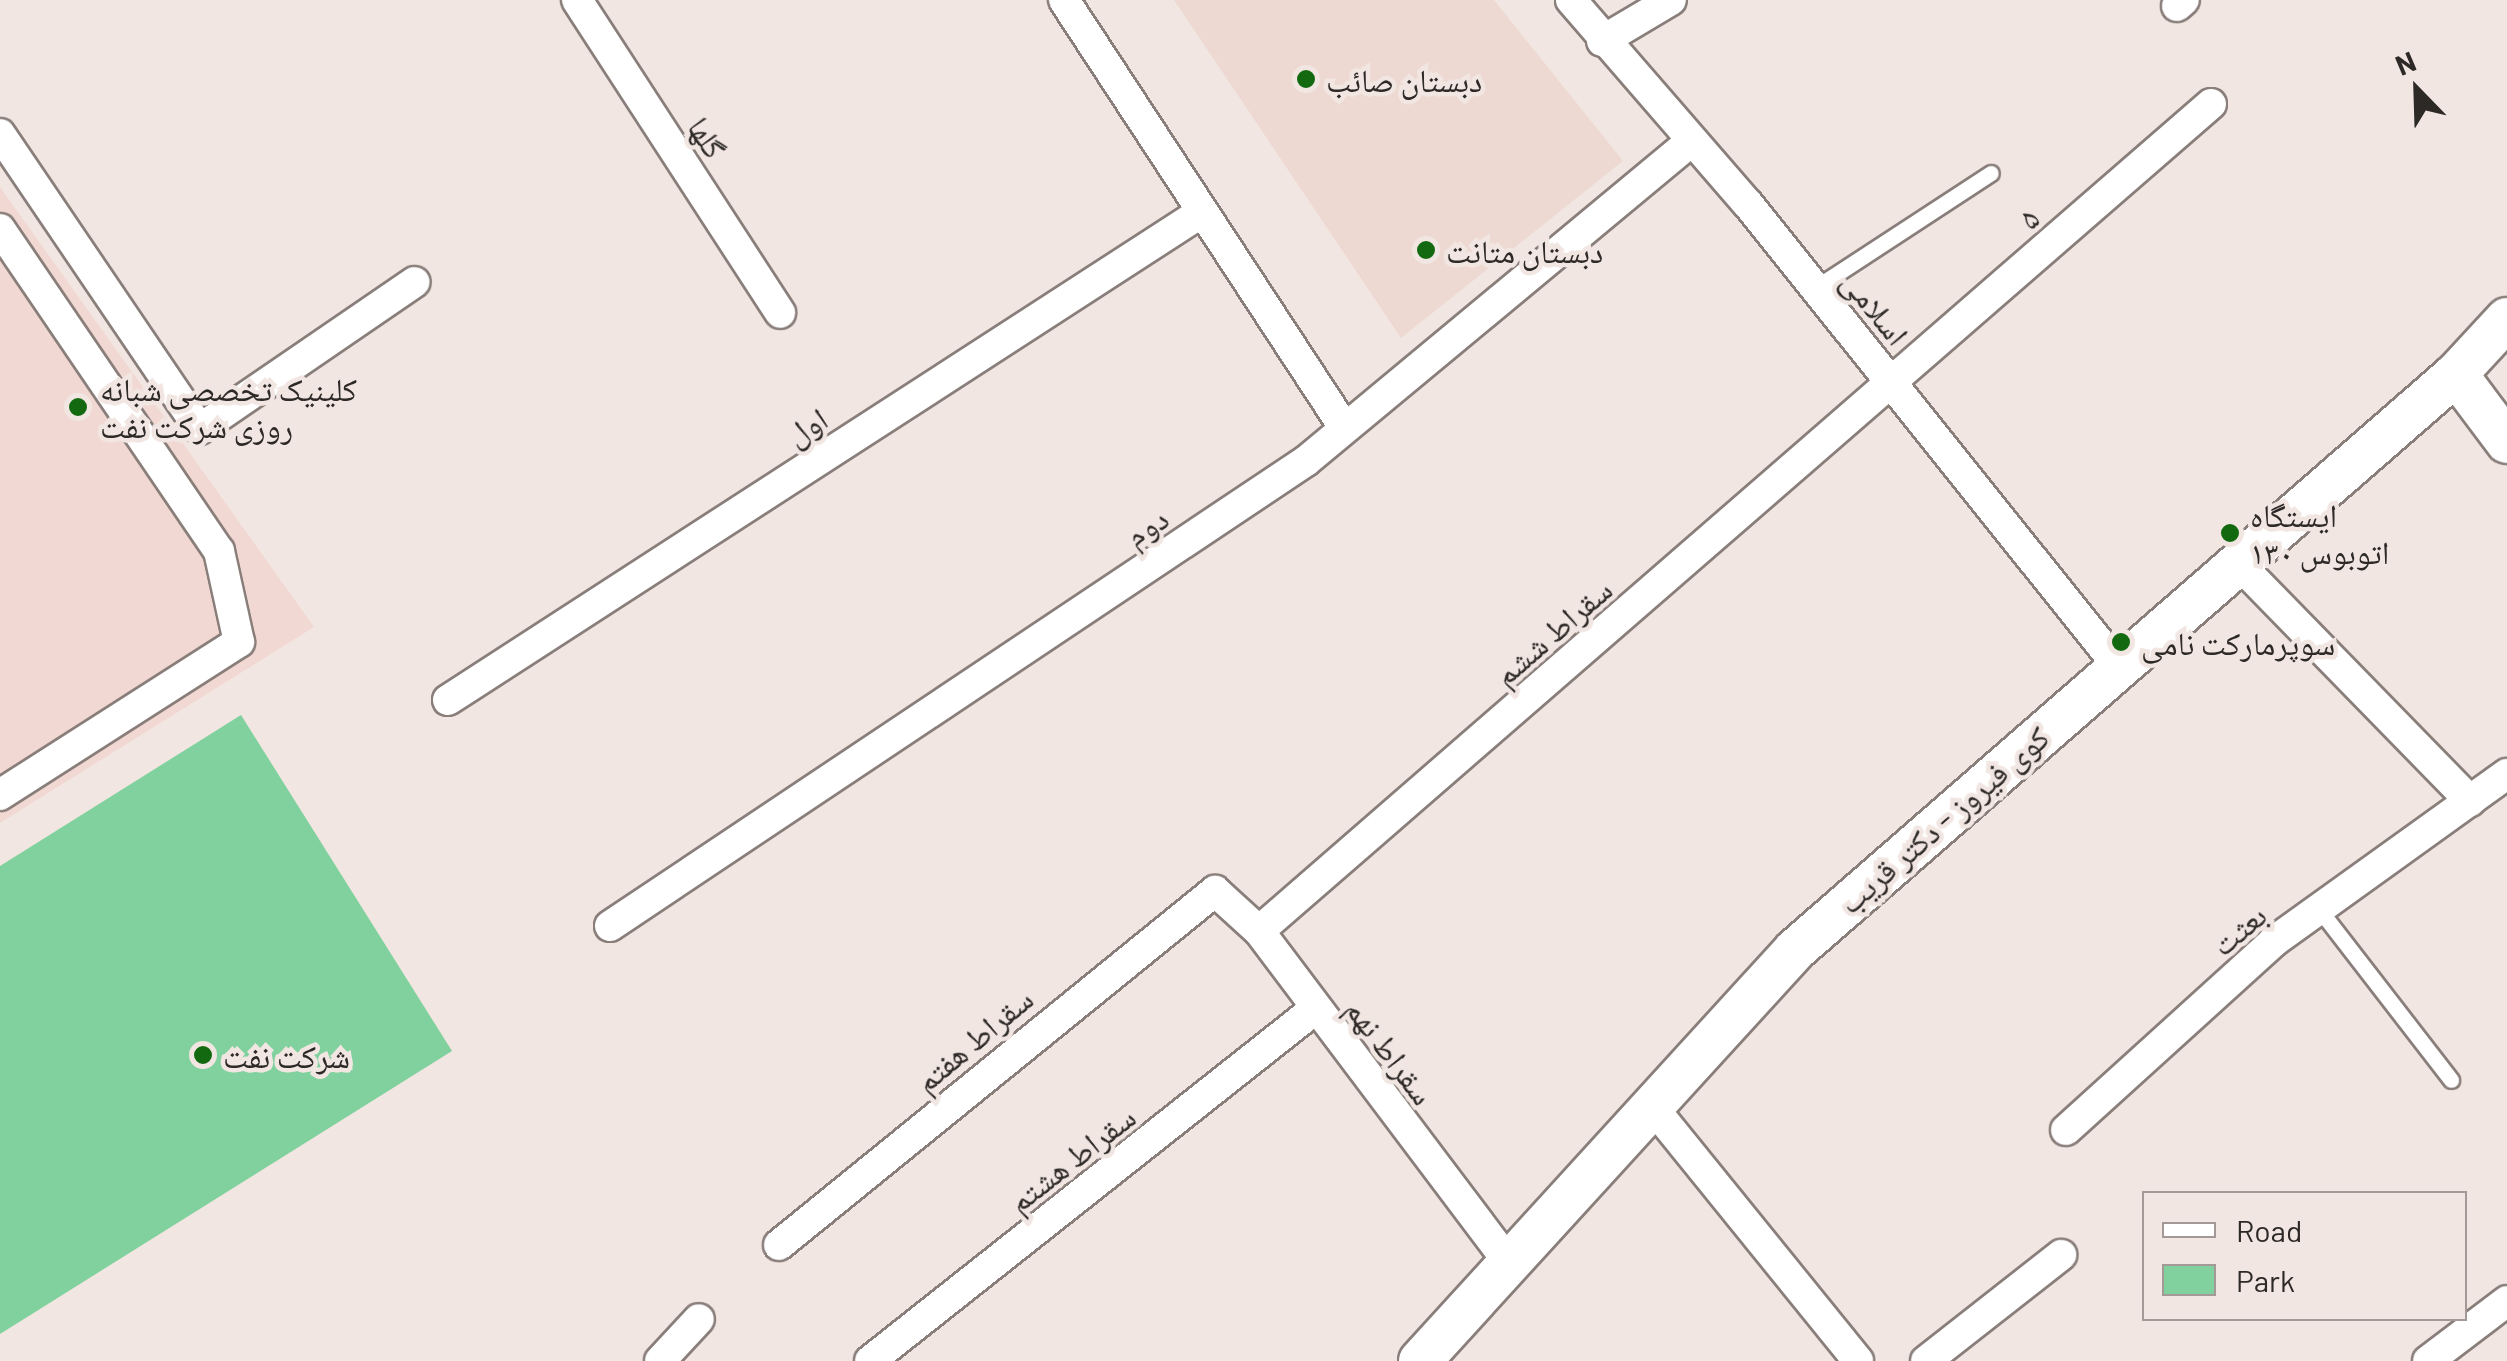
<!DOCTYPE html>
<html>
<head>
<meta charset="utf-8">
<style>
  body { margin:0 }
  #map { position:relative; width:2507px; height:1361px; overflow:hidden; background:#f1e6e1; font-family:Barlow,"Noto Naskh Arabic",sans-serif }
  div>[style] { position:absolute }
  .built>* { inset:0; background:#edd9d2 }
  .medical>* { inset:0; background:#f2d8d3 }
  .green>* { inset:0; background:#80d19d }
  .roads { filter:drop-shadow(2px 0 #897e7a) drop-shadow(-2px 0 #897e7a) drop-shadow(0 2px #897e7a) drop-shadow(0 -2px #897e7a) }
  .lane>* { height:15px; margin:-7.5px; padding:0 7.5px; transform-origin:7.5px; border-radius:7.5px; background:#fff }
  .street>* { height:30px; margin:-15px; padding:0 15px; transform-origin:15px; border-radius:15px; background:#fff }
  .secondary>* { height:42px; margin:-21px; padding:0 21px; transform-origin:21px; border-radius:21px; background:#fff }
  .dots>* { width:28px; height:28px; translate:-50% -50%; box-sizing:border-box; border:5px solid #f1e6e1; border-radius:50% }
  span { translate:-50% -50%; white-space:nowrap; text-align:center; line-height:1.15; -webkit-text-stroke:9px #f1e6e1; paint-order:stroke }
  .poi-label { font-size:32px; color:#2d2927 }
  .left { translate:0 -50%; text-align:left }
  .street-label { font-size:32px; color:#2d2927 }
  .legend { position:absolute; left:2142px; top:1191px; width:325px; height:130px; box-sizing:border-box; background:#f1e6e1; border:2px solid #a39a97; margin:0; padding:12px 18px; list-style:none; font-size:30px; color:#2d2927 }
  .legend li { display:flex; align-items:center; gap:20px; height:50px }
  .legend b { width:50px; border:2px solid #a39a97 }
  .north { position:absolute; left:2367px; top:40px; width:100px; height:100px; -webkit-text-stroke:8px #f1e6e1; paint-order:stroke; rotate:337deg; font-size:28px; font-weight:700; line-height:40px; text-align:center; color:#2d2927 }
  .north::after { content:''; display:block; margin:auto; width:35px; height:45px; background:#2d2927; clip-path:polygon(50% 0,100% 100%,50% 72%,0 100%) }
</style>
</head>
<body>
<div id="map">
  <div class="built">
    <div style="clip-path:polygon(1174px 0,1494px 0,1623px 161px,1401px 338px)"></div>
  </div>
  <div class="medical">
    <div style="clip-path:polygon(0 187px,314px 627px,0 823px)"></div>
  </div>
  <div class="green">
    <div style="clip-path:polygon(241px 715px,452px 1051px,0 1334px,0 866px)"></div>
  </div>
  <div class="roads">
    <div class="lane">
      <div style="left:1815px;top:288px;width:210px;rotate:-33.2deg"></div>
      <div style="left:2319px;top:909px;width:216px;rotate:52.3deg"></div>
    </div>
    <div class="street">
      <div style="left:577px;top:0;width:373px;rotate:57deg"></div>
      <div style="left:1064px;top:0;width:507px;rotate:56.75deg"></div>
      <div style="left:1571px;top:0;width:270px;rotate:49.1deg"></div>
      <div style="left:1748px;top:204px;width:592px;rotate:51.31deg"></div>
      <div style="left:2177px;top:6px;width:9px;rotate:-41deg"></div>
      <div style="left:1602px;top:41px;width:80px;rotate:-30.7deg"></div>
      <div style="left:0;top:134px;width:356px;rotate:55.9deg"></div>
      <div style="left:200px;top:429px;width:260px;rotate:-34.4deg"></div>
      <div style="left:0;top:229px;width:389px;rotate:55.8deg"></div>
      <div style="left:219px;top:551px;width:93px;rotate:77.6deg"></div>
      <div style="left:239px;top:642px;width:284px;rotate:147.4deg"></div>
      <div style="left:2237px;top:562px;width:334px;rotate:45.7deg"></div>
      <div style="left:448px;top:700px;width:898px;rotate:-32.91deg"></div>
      <div style="left:610px;top:926px;width:837px;rotate:-33.75deg"></div>
      <div style="left:1306px;top:461px;width:499px;rotate:-39.7deg"></div>
      <div style="left:1259px;top:931px;width:1261px;rotate:-40.98deg"></div>
      <div style="left:1651px;top:1105px;width:329px;rotate:51deg"></div>
      <div style="left:2066px;top:1130px;width:280px;rotate:-42.2deg"></div>
      <div style="left:2273px;top:942px;width:288px;rotate:-35.7deg"></div>
      <div style="left:779px;top:1245px;width:562px;rotate:-39.07deg"></div>
      <div style="left:1215px;top:891px;width:59px;rotate:42.3deg"></div>
      <div style="left:1259px;top:931px;width:412px;rotate:53deg"></div>
      <div style="left:660px;top:1361px;width:57px;rotate:-47.1deg"></div>
      <div style="left:870px;top:1361px;width:567px;rotate:-38.34deg"></div>
      <div style="left:1926px;top:1361px;width:172px;rotate:-38.1deg"></div>
      <div style="left:2428px;top:1361px;width:99px;rotate:-37.2deg"></div>
    </div>
    <div class="secondary">
      <div style="left:2456px;top:374px;width:85px;rotate:53.1deg"></div>
      <div style="left:1420px;top:1361px;width:556px;rotate:-47.62deg"></div>
      <div style="left:1795px;top:950px;width:877px;rotate:-41.07deg"></div>
      <div style="left:2456px;top:374px;width:75px;rotate:-47.2deg"></div>
    </div>
  </div>
  <div class="dots">
    <div style="left:1306px;top:79px;background:#136910"></div>
    <div style="left:1426px;top:250px;background:#136910"></div>
    <div style="left:78px;top:407px;background:#136910"></div>
    <div style="left:2230px;top:533px;background:#136910"></div>
    <div style="left:2121px;top:642px;background:#136910"></div>
    <div style="left:203px;top:1055px;background:#136910"></div>
  </div>
  <div class="poi-label">
    <span class="left" style="left:1326px;top:79px">دبستان صائب</span>
    <span class="left" style="left:1446px;top:250px">دبستان متانت</span>
    <span class="left" style="left:100px;top:407px">کلینیک تخصصی شبانه<br>روزی شرکت نفت</span>
    <span class="left" style="left:2250px;top:533px">ایستگاه<br>اتوبوس ۱۳۰</span>
    <span class="left" style="left:2141px;top:642px">سوپرمارکت نامی</span>
    <span class="left" style="left:223px;top:1055px">شرکت نفت</span>
  </div>
  <div class="street-label">
    <span style="left:708px;top:137px;rotate:57deg">گلها</span>
    <span style="left:2028px;top:217px;rotate:-41deg">۵</span>
    <span style="left:1876px;top:307px;rotate:51deg">اسلامی</span>
    <span style="left:806px;top:426px;rotate:-33deg">اول</span>
    <span style="left:1146px;top:526px;rotate:-34deg">دوم</span>
    <span style="left:1552px;top:631px;rotate:-41deg">سقراط ششم</span>
    <span style="left:1943px;top:819px;rotate:-41deg">کوی فیروز - دکتر قریب</span>
    <span style="left:2238px;top:929px;rotate:-40deg">بعثت</span>
    <span style="left:973px;top:1039px;rotate:-40deg">سقراط هفتم</span>
    <span style="left:1391px;top:1051px;rotate:53deg">سقراط نهم</span>
    <span style="left:1071px;top:1158px;rotate:-38deg">سقراط هشتم</span>
  </div>
  <ul class="legend">
  <li><b style="height:12px;background:#fff"></b>Road</li>
  <li><b style="height:28px;background:#80d19d"></b>Park</li>
  </ul>
  <div class="north">N</div>
</div>
</body>
</html>
